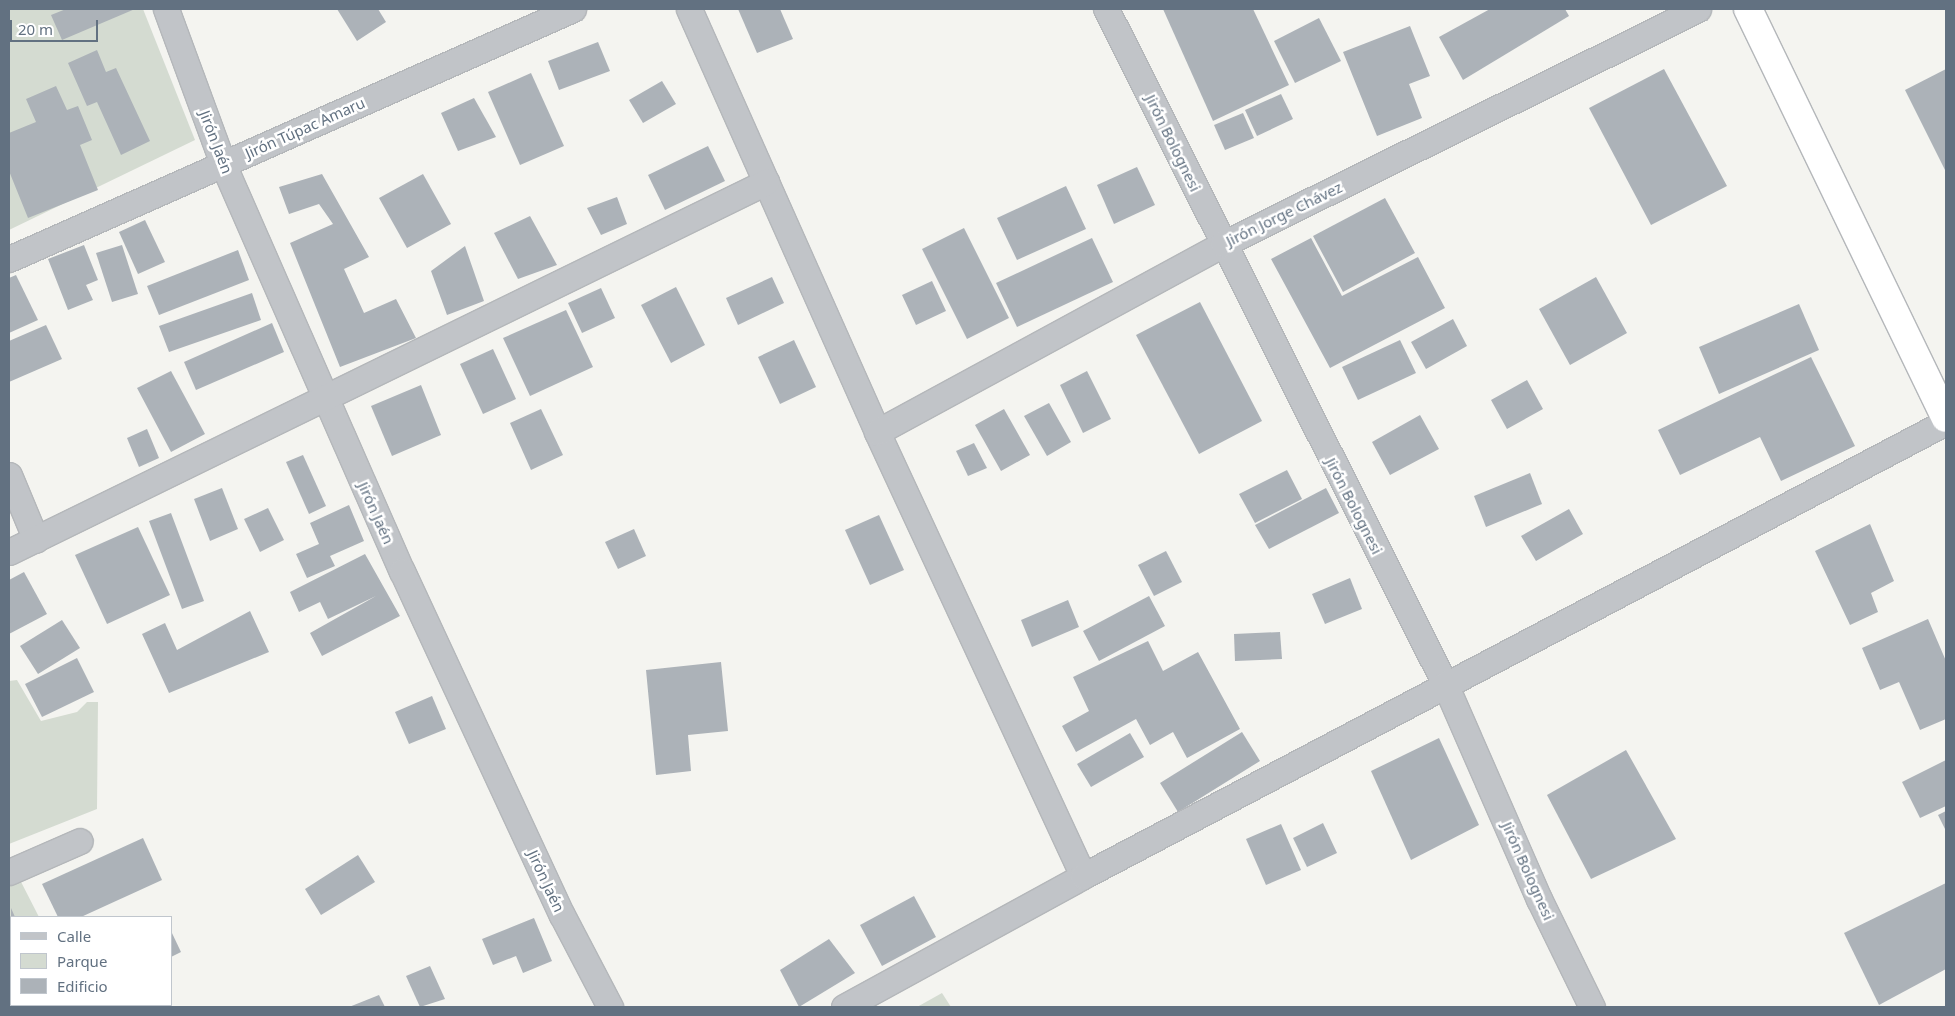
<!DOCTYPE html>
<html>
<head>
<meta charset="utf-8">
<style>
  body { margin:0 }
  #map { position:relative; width:1955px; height:1016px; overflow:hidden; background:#f4f4f0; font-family:"Noto Sans",sans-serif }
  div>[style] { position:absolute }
  .green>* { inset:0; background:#d4dbd1 }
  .building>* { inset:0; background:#acb2b8 }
  .roads { filter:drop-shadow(1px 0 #b4b7ba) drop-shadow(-1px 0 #b4b7ba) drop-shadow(0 1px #b4b7ba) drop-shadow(0 -1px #b4b7ba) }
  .minor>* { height:25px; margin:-12.5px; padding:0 12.5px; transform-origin:12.5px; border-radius:12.5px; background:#c1c4c8 }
  .trunk>* { height:28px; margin:-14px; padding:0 14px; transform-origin:14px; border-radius:14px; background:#fff }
  span { translate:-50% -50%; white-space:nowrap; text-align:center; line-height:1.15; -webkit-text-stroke:5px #fff; paint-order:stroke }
  .street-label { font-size:15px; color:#627181 }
  .frame { position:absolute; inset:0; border:10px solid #627181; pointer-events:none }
  .legend { position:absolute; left:10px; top:916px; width:162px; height:90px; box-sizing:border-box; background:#fff; border:1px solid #c0c6cd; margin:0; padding:6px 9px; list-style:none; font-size:15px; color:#627181 }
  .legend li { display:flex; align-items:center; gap:10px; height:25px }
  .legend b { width:25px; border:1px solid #c0c6cd }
  .scale { position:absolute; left:10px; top:20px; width:88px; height:22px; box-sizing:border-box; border:2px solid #627181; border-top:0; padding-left:6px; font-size:15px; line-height:18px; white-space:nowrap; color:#627181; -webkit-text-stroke:4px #fff; paint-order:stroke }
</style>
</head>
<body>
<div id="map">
  <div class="green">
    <div style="clip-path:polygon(9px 9px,143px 9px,195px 140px,9px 230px)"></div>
    <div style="clip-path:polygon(17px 680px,41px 721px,77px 712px,87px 702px,98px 702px,97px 809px,9px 844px,9px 681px)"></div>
    <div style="clip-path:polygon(18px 876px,39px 917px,11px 917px,11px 1005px,96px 1007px,9px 1007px,9px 880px)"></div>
    <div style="clip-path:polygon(942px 993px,951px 1007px,917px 1007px)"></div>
  </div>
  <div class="building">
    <div style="clip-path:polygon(66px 9px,135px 9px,62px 40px,51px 15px)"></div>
    <div style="clip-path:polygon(337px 9px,378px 9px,386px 22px,357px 41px)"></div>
    <div style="clip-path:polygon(738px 9px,780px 9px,793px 39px,757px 53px)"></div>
    <div style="clip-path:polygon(1163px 9px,1253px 9px,1289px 85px,1213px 121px)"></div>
    <div style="clip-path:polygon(1490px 9px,1565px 9px,1569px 16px,1463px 80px,1439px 37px)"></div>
    <div style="clip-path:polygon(1319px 18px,1341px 61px,1295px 83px,1274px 41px)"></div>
    <div style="clip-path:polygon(1410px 26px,1430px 76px,1409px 84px,1422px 118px,1377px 136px,1343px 52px)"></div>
    <div style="clip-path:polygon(598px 42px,610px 71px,559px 90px,548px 61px)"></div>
    <div style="clip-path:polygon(97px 50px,106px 72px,116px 68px,150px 141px,121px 155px,97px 102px,87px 106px,68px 63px)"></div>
    <div style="clip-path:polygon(1664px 69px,1727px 186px,1651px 225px,1589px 108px)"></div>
    <div style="clip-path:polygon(1946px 69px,1946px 172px,1905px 90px)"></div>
    <div style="clip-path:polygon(531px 73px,564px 146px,520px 165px,488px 92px)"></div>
    <div style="clip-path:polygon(662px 81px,676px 104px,643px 123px,629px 100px)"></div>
    <div style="clip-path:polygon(56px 86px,67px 110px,78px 106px,92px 140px,80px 145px,98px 190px,28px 218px,9px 171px,9px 133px,36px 122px,26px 99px)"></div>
    <div style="clip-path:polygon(1281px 94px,1293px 119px,1257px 136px,1245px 110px)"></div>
    <div style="clip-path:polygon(474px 98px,496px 137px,458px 151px,441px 113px)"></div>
    <div style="clip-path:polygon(1243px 113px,1254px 138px,1225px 150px,1214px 125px)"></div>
    <div style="clip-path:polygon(708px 146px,725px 181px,665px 210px,648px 175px)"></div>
    <div style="clip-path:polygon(1137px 167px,1155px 205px,1114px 224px,1097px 185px)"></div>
    <div style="clip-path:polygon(322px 174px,369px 257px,344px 269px,364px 313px,396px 299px,416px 338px,340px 367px,290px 243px,333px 224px,319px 204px,289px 214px,279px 187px)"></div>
    <div style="clip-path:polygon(423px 174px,451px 224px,407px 248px,379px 198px)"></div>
    <div style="clip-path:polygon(1066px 186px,1086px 229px,1017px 260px,997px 218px)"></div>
    <div style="clip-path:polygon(617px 197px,627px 224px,601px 235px,587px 208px)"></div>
    <div style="clip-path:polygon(1385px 198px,1415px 253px,1343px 292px,1313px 236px)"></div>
    <div style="clip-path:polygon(530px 216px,557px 265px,518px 279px,494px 233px)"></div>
    <div style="clip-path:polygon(145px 220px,165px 262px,138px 274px,119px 232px)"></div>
    <div style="clip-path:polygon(964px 228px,1009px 318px,967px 339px,922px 249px)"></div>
    <div style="clip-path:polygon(1092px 238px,1113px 282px,1017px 327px,996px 283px)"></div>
    <div style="clip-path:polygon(1311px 238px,1342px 296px,1418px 257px,1445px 308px,1330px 368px,1271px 259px)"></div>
    <div style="clip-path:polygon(84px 245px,98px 280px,86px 285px,93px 300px,68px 310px,48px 259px)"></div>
    <div style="clip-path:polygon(122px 245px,138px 294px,112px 302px,96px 253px)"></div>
    <div style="clip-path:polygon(465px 246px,484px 301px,447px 315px,431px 271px)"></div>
    <div style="clip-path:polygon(238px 250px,249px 280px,159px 315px,147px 286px)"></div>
    <div style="clip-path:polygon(16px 275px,38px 320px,9px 333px,9px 278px)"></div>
    <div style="clip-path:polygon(772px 277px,784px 303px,738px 325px,726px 298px)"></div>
    <div style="clip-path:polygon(1596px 277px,1627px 333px,1570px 365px,1539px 309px)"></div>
    <div style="clip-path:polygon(932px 281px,946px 311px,916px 325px,902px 295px)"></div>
    <div style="clip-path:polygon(676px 287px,705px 345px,671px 363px,641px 305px)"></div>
    <div style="clip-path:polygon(601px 288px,615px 318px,582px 333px,568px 303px)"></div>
    <div style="clip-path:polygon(252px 293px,261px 320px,169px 352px,159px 326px)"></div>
    <div style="clip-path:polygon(1200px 302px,1262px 421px,1199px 454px,1136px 335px)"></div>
    <div style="clip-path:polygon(1799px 304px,1819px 350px,1719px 394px,1699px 347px)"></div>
    <div style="clip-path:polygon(566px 310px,593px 367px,530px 396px,503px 338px)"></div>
    <div style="clip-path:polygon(1453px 319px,1467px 346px,1426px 369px,1411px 342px)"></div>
    <div style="clip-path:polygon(272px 323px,284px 352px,196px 390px,184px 362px)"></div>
    <div style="clip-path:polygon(46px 325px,62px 359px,9px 382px,9px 341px)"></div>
    <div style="clip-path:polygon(794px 340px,816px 387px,780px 404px,758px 357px)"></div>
    <div style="clip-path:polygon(1400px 340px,1416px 373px,1358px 400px,1342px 367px)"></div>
    <div style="clip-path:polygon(493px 349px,516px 399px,483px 414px,460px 364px)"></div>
    <div style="clip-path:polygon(1811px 357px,1855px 446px,1781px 481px,1760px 437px,1680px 475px,1658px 430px)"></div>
    <div style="clip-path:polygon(171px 371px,205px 434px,171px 452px,137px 388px)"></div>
    <div style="clip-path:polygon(1087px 371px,1111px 419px,1083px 433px,1060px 385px)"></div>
    <div style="clip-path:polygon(1527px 380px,1543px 409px,1507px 429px,1491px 400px)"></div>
    <div style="clip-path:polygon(421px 385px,441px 435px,392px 456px,371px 406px)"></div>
    <div style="clip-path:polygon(1049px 403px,1071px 442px,1047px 456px,1024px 416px)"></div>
    <div style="clip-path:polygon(541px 409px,563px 455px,531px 470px,510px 423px)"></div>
    <div style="clip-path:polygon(1004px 409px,1030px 455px,1001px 471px,975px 425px)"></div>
    <div style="clip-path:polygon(1420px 415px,1439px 449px,1390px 475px,1372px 442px)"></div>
    <div style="clip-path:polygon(147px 429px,159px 458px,139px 467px,127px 438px)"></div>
    <div style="clip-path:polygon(974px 443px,987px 468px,968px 476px,956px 451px)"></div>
    <div style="clip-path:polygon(303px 455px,326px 506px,309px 514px,286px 462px)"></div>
    <div style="clip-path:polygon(1287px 470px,1302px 499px,1255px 523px,1239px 494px)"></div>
    <div style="clip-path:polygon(1530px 473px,1542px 504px,1486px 527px,1474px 496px)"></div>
    <div style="clip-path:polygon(222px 488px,238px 529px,210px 541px,194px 499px)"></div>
    <div style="clip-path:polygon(1326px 488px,1339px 513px,1269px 549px,1255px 525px)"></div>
    <div style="clip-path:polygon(349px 505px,364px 541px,330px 556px,335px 566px,307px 578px,296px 554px,319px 544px,310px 523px)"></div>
    <div style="clip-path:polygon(268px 508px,284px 540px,260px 552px,244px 519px)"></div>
    <div style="clip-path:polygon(1569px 509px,1583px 534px,1536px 561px,1521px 536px)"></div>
    <div style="clip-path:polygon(171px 513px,204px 601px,182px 609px,149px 521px)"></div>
    <div style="clip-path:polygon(879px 515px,904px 570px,870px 585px,845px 530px)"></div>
    <div style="clip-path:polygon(1870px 524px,1894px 581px,1871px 593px,1878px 612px,1850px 625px,1815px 551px)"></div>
    <div style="clip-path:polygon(138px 527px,170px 595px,107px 624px,75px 555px)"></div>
    <div style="clip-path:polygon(634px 529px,646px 556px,618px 569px,605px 542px)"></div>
    <div style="clip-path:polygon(1166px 551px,1182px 582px,1154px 596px,1138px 565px)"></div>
    <div style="clip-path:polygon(365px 554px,400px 616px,322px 656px,310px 633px,376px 596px,328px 619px,320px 602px,299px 612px,290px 592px)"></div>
    <div style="clip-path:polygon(24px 572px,47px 614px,9px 634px,9px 580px)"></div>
    <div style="clip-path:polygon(1350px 578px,1362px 609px,1325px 624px,1312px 594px)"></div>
    <div style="clip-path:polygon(1149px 596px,1165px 626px,1099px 661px,1083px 631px)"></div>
    <div style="clip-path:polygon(1068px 600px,1079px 627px,1032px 647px,1021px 620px)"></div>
    <div style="clip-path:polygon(250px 611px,269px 652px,169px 693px,142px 634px,165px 623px,177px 650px)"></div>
    <div style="clip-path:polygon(1928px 619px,1946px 661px,1946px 719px,1920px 730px,1899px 682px,1880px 690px,1862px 648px)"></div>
    <div style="clip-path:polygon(62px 620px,80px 648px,38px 674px,20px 646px)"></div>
    <div style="clip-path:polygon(1280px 632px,1282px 659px,1235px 661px,1234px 634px)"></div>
    <div style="clip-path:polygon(1148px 641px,1163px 671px,1198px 652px,1240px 729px,1187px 758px,1173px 732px,1150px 745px,1136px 719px,1076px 752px,1062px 726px,1089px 711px,1073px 677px)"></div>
    <div style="clip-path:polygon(77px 658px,94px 692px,42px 717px,25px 684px)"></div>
    <div style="clip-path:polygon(721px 662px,728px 731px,688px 735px,691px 771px,656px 775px,646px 670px)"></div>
    <div style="clip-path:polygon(432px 696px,446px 729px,409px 744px,395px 712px)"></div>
    <div style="clip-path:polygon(1242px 732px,1260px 761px,1178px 812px,1160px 783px)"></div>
    <div style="clip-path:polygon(1130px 733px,1144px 757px,1091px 787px,1077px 764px)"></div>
    <div style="clip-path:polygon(1439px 738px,1479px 825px,1411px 860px,1371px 771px)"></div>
    <div style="clip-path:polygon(1626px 750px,1676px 839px,1591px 879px,1547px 795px)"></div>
    <div style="clip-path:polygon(1946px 760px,1946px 806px,1920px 818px,1902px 782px)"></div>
    <div style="clip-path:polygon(1946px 811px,1946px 831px,1938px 815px)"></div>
    <div style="clip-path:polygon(1323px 823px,1337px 853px,1307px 867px,1293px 838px)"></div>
    <div style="clip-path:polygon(1281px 824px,1301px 870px,1266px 885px,1246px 839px)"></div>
    <div style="clip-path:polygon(143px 838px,162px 880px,81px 917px,58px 917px,42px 884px)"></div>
    <div style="clip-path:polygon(358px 855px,375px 882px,321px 915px,305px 889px)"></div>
    <div style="clip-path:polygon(1946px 883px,1946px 969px,1879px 1005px,1844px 933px)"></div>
    <div style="clip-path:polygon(914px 896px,936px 937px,882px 966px,860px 925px)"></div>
    <div style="clip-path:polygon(11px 908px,15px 917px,11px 917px,11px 979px)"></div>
    <div style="clip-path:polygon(534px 918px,552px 961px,523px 973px,516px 956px,493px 965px,482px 939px)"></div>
    <div style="clip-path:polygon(171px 931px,181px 952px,171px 957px)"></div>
    <div style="clip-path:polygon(829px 939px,855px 973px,799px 1007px,780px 970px)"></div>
    <div style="clip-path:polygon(430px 966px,445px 999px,420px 1007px,406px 976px)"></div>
    <div style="clip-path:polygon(379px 995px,385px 1007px,349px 1007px)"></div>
  </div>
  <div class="roads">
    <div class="minor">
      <div style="left:166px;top:9px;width:165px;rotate:69.8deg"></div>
      <div style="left:223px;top:164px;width:445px;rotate:66.3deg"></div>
      <div style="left:402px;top:571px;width:379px;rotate:65.1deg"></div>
      <div style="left:562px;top:915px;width:104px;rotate:62.4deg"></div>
      <div style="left:689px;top:9px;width:463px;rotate:66deg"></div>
      <div style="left:877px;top:432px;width:489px;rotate:65.1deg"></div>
      <div style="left:1106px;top:9px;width:755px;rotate:63.33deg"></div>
      <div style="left:1445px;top:684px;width:235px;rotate:66.4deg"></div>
      <div style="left:1539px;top:899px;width:120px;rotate:63.9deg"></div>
      <div style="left:9px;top:259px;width:617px;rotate:-23.91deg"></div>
      <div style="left:877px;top:432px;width:394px;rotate:-28.5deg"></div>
      <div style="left:1223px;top:244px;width:530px;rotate:-26.32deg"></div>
      <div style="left:9px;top:475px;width:70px;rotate:67.4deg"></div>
      <div style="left:9px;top:552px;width:843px;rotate:-26.05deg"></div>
      <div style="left:9px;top:872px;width:77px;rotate:-23.6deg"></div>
      <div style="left:844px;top:1007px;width:273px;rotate:-28.7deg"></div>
      <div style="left:1083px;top:876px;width:975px;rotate:-27.75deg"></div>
    </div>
    <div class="trunk">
      <div style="left:1748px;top:9px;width:454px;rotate:64.2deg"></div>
    </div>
  </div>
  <div class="street-label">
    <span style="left:305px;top:128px;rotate:-24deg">Jirón Túpac Amaru</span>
    <span style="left:216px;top:142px;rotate:69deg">Jirón Jaén</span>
    <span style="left:1173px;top:143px;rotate:64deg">Jirón Bolognesi</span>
    <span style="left:1284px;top:214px;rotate:-26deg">Jirón Jorge Chávez</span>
    <span style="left:1354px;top:506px;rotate:63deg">Jirón Bolognesi</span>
    <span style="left:376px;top:513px;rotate:66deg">Jirón Jaén</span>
    <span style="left:1528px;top:871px;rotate:66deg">Jirón Bolognesi</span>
    <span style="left:546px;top:881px;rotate:65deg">Jirón Jaén</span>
  </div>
  <div class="frame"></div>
  <ul class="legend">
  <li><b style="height:6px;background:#c1c4c8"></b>Calle</li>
  <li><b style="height:14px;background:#d4dbd1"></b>Parque</li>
  <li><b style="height:14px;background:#acb2b8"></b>Edificio</li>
  </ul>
  <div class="scale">20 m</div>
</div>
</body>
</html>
